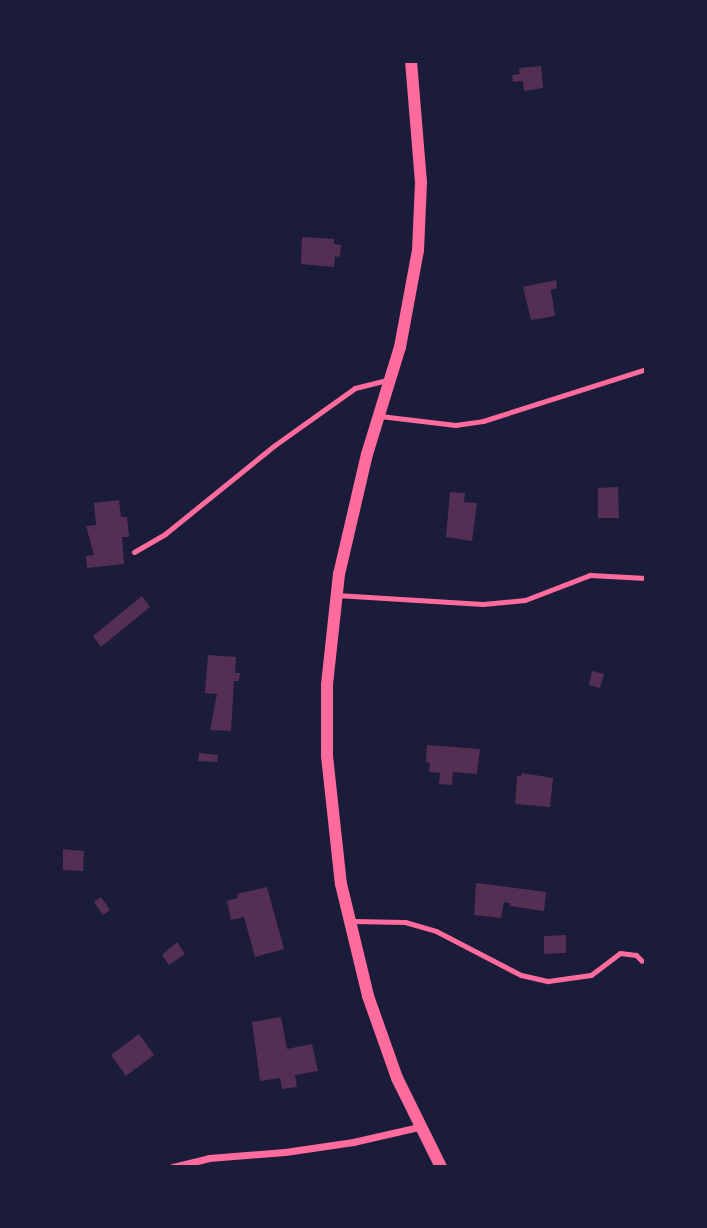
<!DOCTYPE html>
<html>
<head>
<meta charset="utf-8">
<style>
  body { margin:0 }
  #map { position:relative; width:707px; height:1228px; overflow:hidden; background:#1b1b3a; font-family:"Fira Sans",sans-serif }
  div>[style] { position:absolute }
  .building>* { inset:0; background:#542f53 }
  .service>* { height:5px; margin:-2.5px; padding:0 2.5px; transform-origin:2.5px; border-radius:2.5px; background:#ff6b9d }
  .minor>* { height:7px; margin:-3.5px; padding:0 3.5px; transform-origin:3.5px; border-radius:3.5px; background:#ff6b9d }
  .tertiary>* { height:12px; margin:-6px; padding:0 6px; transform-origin:6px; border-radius:6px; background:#ff6b9d }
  span { translate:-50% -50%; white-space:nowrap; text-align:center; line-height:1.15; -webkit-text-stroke:7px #1b1b3a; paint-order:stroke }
  .frame { position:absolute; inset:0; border:63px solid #1b1b3a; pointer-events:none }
</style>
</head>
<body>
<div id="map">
  <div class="building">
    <div style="clip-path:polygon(541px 66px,543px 88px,524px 91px,523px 81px,513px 82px,512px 75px,520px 74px,519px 68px)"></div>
    <div style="clip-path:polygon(302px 237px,334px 239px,334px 244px,341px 245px,340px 257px,335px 256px,334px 267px,301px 264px)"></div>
    <div style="clip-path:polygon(556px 280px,557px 288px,551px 290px,555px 316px,531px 320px,523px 287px)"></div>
    <div style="clip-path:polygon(618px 487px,619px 518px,598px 518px,598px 488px)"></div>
    <div style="clip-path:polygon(450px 492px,465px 493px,464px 502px,477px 503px,472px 541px,446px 537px)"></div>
    <div style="clip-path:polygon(119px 500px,121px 517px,127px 517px,129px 537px,122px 537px,124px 564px,87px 568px,86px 556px,94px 555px,86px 526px,96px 525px,94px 503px)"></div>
    <div style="clip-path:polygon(142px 596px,150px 607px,101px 647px,93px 636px)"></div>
    <div style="clip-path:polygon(208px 655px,236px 657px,235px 673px,240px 673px,239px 681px,234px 681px,231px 731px,210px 730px,217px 694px,205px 693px)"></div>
    <div style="clip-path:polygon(592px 671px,604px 674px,600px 688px,589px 685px)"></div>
    <div style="clip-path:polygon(427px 745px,480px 749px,477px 774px,453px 772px,452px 785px,439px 784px,440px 773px,429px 772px,430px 763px,426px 762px)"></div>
    <div style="clip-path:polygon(199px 753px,218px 755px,217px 762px,198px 761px)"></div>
    <div style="clip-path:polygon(522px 773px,553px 778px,550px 807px,515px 804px,517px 776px,521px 776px)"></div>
    <div style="clip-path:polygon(61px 849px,84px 851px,83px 871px,61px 870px)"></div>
    <div style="clip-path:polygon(476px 883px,546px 892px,544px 911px,510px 906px,510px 903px,504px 902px,501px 918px,474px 915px)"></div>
    <div style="clip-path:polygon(267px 887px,284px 949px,255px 957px,244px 917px,231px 920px,227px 901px,238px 898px,237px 894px)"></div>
    <div style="clip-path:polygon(101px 897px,110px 910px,103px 915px,94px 902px)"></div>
    <div style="clip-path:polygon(566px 935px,566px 953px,544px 954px,544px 936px)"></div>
    <div style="clip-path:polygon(177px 942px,185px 954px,169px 965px,162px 955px)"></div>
    <div style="clip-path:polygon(281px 1017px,287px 1049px,312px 1044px,318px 1071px,295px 1075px,297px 1087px,282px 1089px,280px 1078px,260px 1081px,252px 1022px)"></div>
    <div style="clip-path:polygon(139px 1034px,154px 1055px,126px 1076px,111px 1055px)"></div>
  </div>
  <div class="service">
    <div style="left:380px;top:416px;width:76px;rotate:6.8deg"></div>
    <div style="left:455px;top:425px;width:28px;rotate:-8deg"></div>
    <div style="left:483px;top:421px;width:171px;rotate:-17.7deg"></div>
    <div style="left:134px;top:552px;width:36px;rotate:-30deg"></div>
    <div style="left:165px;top:534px;width:141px;rotate:-39deg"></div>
    <div style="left:275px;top:445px;width:98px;rotate:-35.5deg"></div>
    <div style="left:355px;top:388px;width:34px;rotate:-14deg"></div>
    <div style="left:336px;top:595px;width:147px;rotate:3.5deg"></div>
    <div style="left:483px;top:604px;width:42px;rotate:-5.4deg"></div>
    <div style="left:525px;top:600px;width:70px;rotate:-21deg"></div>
    <div style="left:590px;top:575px;width:56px;rotate:3.1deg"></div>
    <div style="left:351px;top:921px;width:54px;rotate:1.1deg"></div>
    <div style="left:405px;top:922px;width:32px;rotate:16deg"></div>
    <div style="left:436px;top:931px;width:96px;rotate:27.4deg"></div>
    <div style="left:521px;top:975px;width:28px;rotate:13deg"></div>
    <div style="left:548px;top:981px;width:43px;rotate:-7.9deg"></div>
    <div style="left:591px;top:975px;width:36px;rotate:-37deg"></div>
    <div style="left:620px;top:953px;width:16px;rotate:7deg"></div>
    <div style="left:636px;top:955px;width:8px;rotate:45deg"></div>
  </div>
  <div class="minor">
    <div style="left:173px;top:1167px;width:37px;rotate:-14deg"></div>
    <div style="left:209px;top:1158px;width:76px;rotate:-4.5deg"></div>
    <div style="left:285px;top:1152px;width:69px;rotate:-8.4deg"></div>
    <div style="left:353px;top:1142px;width:68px;rotate:-12.8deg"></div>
  </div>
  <div class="tertiary">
    <div style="left:411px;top:61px;width:121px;rotate:85.3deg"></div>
    <div style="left:421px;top:182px;width:68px;rotate:92.5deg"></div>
    <div style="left:418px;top:250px;width:99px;rotate:100.5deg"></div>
    <div style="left:400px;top:347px;width:112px;rotate:107.1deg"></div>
    <div style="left:367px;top:454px;width:123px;rotate:103.1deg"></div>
    <div style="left:339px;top:574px;width:112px;rotate:96.2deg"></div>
    <div style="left:327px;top:685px;width:71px;rotate:90deg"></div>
    <div style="left:327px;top:756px;width:129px;rotate:83.8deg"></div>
    <div style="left:341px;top:884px;width:115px;rotate:76.4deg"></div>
    <div style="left:368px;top:996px;width:87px;rotate:70.5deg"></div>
    <div style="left:397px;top:1078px;width:99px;rotate:63.7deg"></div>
  </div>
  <div class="frame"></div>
</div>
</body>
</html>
